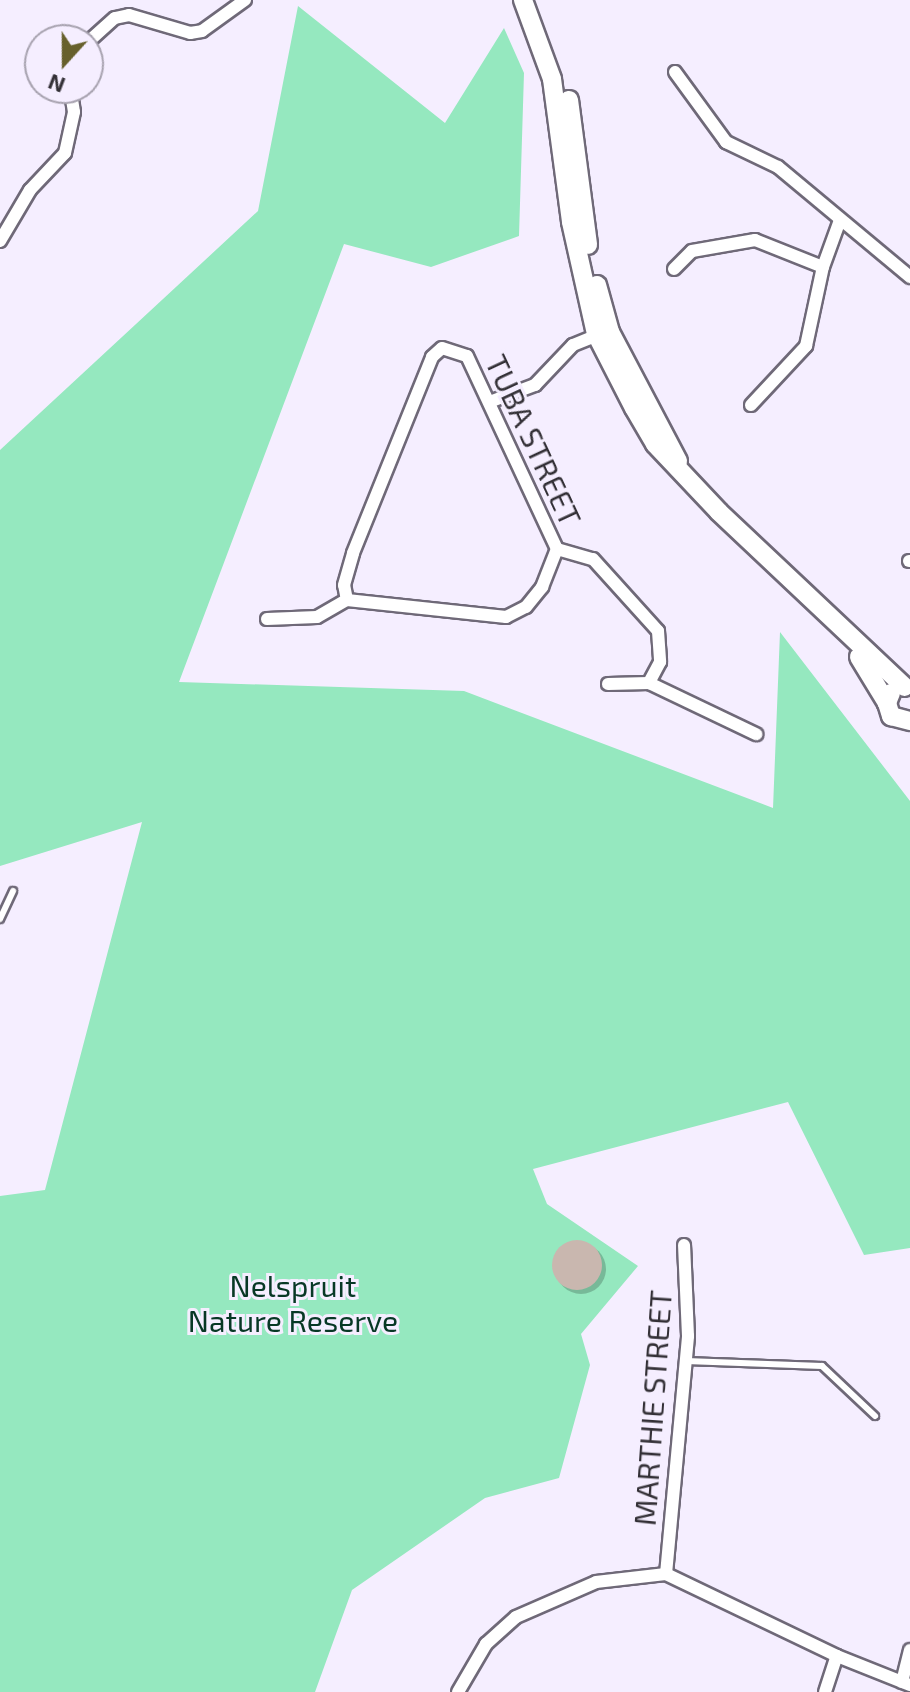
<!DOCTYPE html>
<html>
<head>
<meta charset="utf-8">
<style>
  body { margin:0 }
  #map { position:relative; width:910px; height:1692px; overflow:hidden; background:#f5eeff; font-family:"Exo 2",sans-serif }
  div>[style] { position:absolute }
  .green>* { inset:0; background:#95e8bf }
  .shadow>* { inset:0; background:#0003 }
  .round { border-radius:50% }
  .building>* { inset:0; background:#c9b7af }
  .roads { filter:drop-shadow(2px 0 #6f6978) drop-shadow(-2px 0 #6f6978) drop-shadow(0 2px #6f6978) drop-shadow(0 -2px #6f6978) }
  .service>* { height:6px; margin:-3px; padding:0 3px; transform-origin:3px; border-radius:3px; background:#fff }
  .minor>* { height:12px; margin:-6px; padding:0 6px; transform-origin:6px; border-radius:6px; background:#fff }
  .secondary>* { height:18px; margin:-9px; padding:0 9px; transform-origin:9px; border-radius:9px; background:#fff }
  span { translate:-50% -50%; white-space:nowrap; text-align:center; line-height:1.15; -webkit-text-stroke:6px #f5eeff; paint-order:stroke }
  .street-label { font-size:30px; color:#333036 }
  .park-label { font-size:30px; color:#073825 }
  .north { position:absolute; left:24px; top:24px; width:80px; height:80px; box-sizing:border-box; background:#f5eeff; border:2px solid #a7a2af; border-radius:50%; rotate:201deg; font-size:22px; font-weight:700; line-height:32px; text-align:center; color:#333036 }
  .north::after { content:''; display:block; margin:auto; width:28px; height:36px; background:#67602c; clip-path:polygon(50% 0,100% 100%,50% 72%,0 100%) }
</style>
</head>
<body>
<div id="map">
  <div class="green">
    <div style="clip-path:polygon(298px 6px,445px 123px,504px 28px,524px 73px,519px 236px,431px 267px,344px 244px,179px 682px,464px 691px,773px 808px,780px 632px,910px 801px,910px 1248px,864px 1255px,788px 1102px,533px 1169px,547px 1204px,638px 1266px,581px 1334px,590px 1365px,559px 1478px,485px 1498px,352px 1590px,315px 1692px,0 1692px,0 1196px,45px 1190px,142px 822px,0 866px,0 450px,258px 211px)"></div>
  </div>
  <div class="shadow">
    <div class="round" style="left:556px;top:1244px;width:50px;height:50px"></div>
  </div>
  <div class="building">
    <div class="round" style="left:552px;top:1240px;width:50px;height:50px"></div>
  </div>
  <div class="roads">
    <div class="service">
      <div style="left:0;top:919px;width:31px;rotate:-65deg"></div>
      <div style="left:686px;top:1361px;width:136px;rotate:2.1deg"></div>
      <div style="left:822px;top:1366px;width:73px;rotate:43.3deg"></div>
    </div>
    <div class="minor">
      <div style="left:88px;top:42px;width:36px;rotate:-42deg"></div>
      <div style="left:115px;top:18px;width:14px;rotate:-12deg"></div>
      <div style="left:129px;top:15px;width:64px;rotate:16.4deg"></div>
      <div style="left:190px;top:33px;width:12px;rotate:-9deg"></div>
      <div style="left:202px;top:31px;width:53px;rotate:-35.8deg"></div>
      <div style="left:675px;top:72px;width:87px;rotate:53.9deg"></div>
      <div style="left:726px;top:142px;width:58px;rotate:25.7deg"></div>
      <div style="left:778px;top:167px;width:172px;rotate:39.8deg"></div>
      <div style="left:0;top:241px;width:59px;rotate:-59.5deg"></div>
      <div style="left:30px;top:190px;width:51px;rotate:-46.6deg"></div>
      <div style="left:65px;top:153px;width:42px;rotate:-77.6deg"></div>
      <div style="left:74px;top:112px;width:24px;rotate:-99deg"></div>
      <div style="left:674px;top:269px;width:25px;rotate:-45deg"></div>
      <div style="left:692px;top:251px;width:64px;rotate:-9.9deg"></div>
      <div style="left:755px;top:240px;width:73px;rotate:21.7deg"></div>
      <div style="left:492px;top:401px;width:46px;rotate:-20.4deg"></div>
      <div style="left:535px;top:385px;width:55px;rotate:-46.5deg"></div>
      <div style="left:573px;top:345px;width:31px;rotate:-22deg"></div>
      <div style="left:751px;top:405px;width:81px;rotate:-47deg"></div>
      <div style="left:806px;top:346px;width:81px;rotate:-77.9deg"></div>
      <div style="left:823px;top:267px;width:50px;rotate:-70.1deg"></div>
      <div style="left:557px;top:549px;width:37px;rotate:16deg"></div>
      <div style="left:593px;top:559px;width:97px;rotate:47.9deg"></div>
      <div style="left:658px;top:631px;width:31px;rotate:86deg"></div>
      <div style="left:660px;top:662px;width:24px;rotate:118deg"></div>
      <div style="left:909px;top:561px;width:1px"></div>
      <div style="left:347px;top:600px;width:15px;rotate:-101deg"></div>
      <div style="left:344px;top:585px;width:33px;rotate:-74deg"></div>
      <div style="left:353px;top:553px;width:211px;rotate:-68deg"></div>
      <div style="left:432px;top:357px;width:13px;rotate:-42deg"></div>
      <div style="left:442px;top:348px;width:26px;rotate:18deg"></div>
      <div style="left:467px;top:356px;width:213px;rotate:65deg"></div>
      <div style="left:267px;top:619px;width:50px;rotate:-2.3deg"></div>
      <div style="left:317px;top:617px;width:34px;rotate:-30deg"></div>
      <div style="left:347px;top:600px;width:160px;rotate:6.1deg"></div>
      <div style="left:506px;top:617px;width:22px;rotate:-27deg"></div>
      <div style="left:526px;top:607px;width:26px;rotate:-51deg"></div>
      <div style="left:542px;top:587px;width:41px;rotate:-68.5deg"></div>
      <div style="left:608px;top:684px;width:41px;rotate:-1.4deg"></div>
      <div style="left:649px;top:683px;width:119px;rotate:25.5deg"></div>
      <div style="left:666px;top:1574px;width:239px;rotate:-84.7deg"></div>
      <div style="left:688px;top:1336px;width:91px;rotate:-92.5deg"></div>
      <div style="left:902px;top:1682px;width:33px;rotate:-76deg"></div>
      <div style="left:458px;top:1692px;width:56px;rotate:-59.7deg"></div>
      <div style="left:486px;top:1644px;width:40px;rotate:-42deg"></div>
      <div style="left:516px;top:1617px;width:87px;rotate:-23.6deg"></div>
      <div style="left:596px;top:1582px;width:70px;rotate:-6.5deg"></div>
      <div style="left:666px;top:1574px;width:190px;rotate:25.6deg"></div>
      <div style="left:837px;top:1656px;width:79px;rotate:21.7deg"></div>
      <div style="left:825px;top:1692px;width:38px;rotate:-72deg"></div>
    </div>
    <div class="secondary">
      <div style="left:523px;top:0;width:84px;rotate:69.8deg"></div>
      <div style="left:552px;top:79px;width:144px;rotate:82.4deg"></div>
      <div style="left:571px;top:222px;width:115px;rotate:77.4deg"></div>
      <div style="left:596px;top:334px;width:83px;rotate:62.8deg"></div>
      <div style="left:634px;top:408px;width:42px;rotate:59.7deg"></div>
      <div style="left:655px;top:444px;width:93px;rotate:46.7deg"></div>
      <div style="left:719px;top:512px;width:255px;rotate:43.3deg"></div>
      <div style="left:569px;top:100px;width:146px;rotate:82.5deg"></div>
      <div style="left:597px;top:285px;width:49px;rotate:74.5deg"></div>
      <div style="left:610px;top:332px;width:146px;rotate:62.2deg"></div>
      <div style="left:859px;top:657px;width:54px;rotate:58.7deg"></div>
      <div style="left:891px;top:693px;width:11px;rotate:112deg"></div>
      <div style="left:887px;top:703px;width:14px;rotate:73deg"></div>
      <div style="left:891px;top:716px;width:20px;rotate:15deg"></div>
    </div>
  </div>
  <div class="street-label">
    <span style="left:534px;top:440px;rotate:65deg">TUBA STREET</span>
    <span style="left:652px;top:1408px;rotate:-86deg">MARTHIE STREET</span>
  </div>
  <div class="park-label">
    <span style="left:293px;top:1302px">Nelspruit<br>Nature Reserve</span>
  </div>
  <div class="north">N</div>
</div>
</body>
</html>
